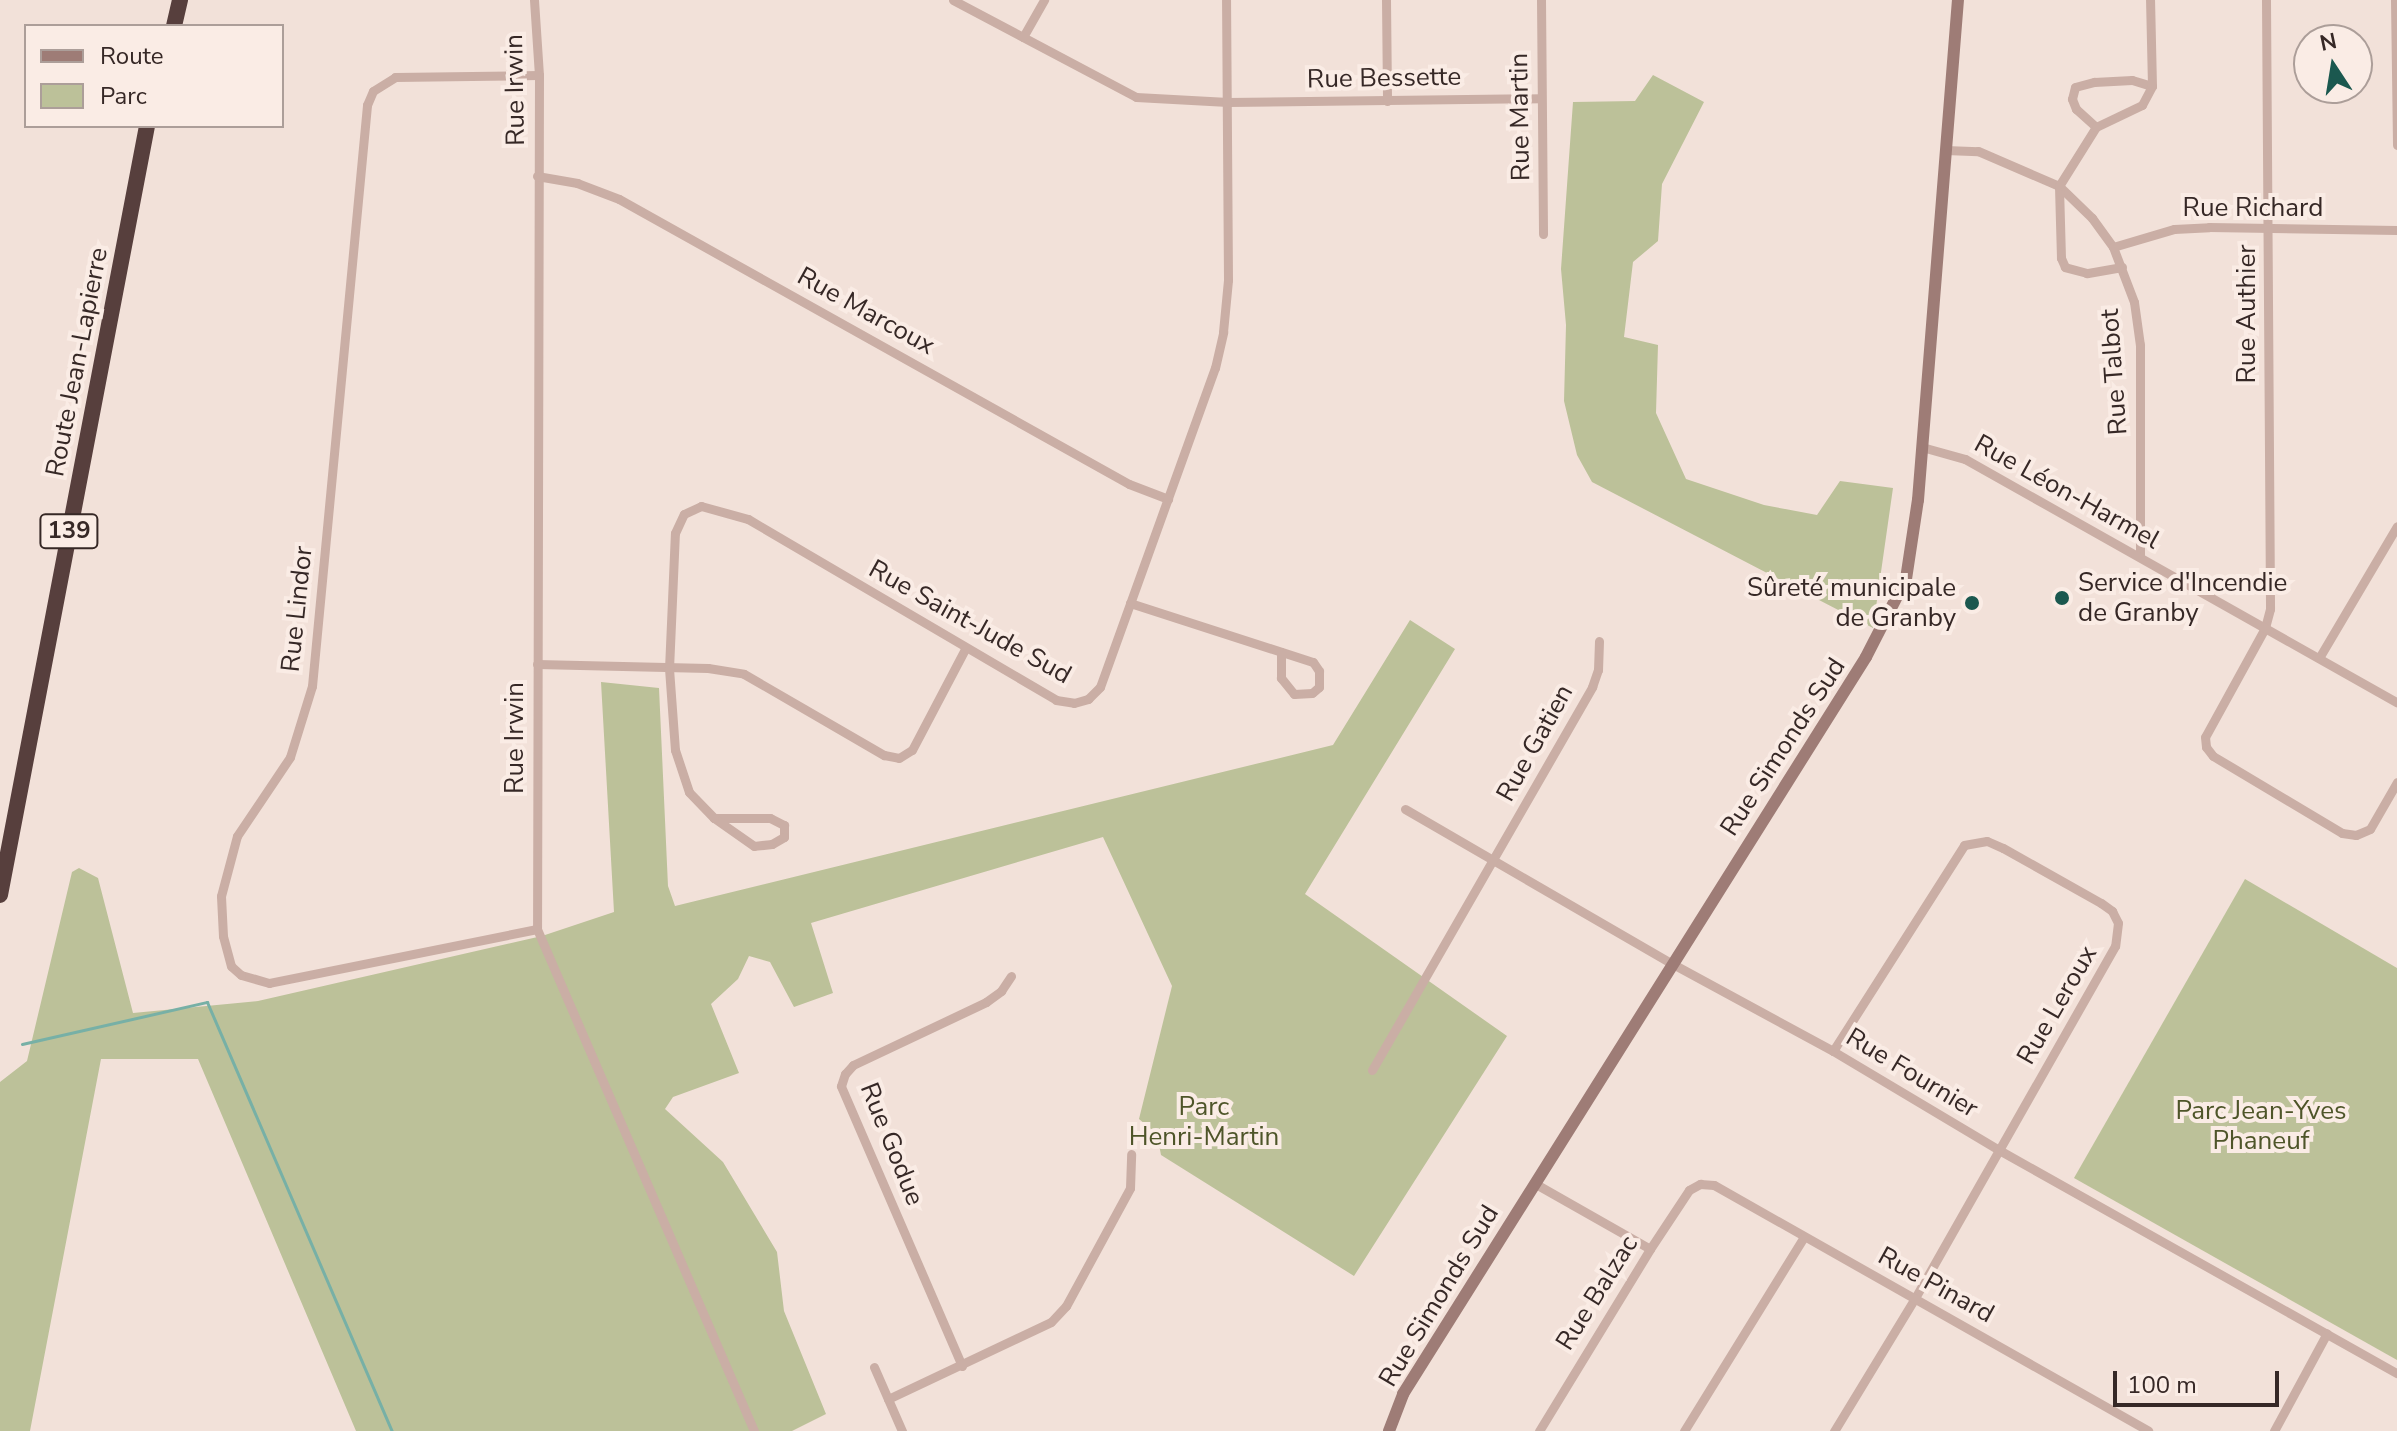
<!DOCTYPE html>
<html>
<head>
<meta charset="utf-8">
<style>
  body { margin:0 }
  #map { position:relative; width:2397px; height:1431px; overflow:hidden; background:#f2e1d9; font-family:"Nunito Sans",sans-serif }
  div>[style] { position:absolute }
  .green>* { inset:0; background:#bcc199 }
  .stream>* { height:3px; margin:-1.5px; padding:0 1.5px; transform-origin:1.5px; border-radius:1.5px; background:#77b0a6 }
  .street>* { height:9px; margin:-4.5px; padding:0 4.5px; transform-origin:4.5px; border-radius:4.5px; background:#caaea5 }
  .secondary>* { height:12px; margin:-6px; padding:0 6px; transform-origin:6px; border-radius:6px; background:#9e7c76 }
  .highway>* { height:16px; margin:-8px; padding:0 8px; transform-origin:8px; border-radius:8px; background:#573f3d }
  .dots>* { width:22px; height:22px; translate:-50% -50%; box-sizing:border-box; border:4px solid #faece5; border-radius:50% }
  span { translate:-50% -50%; white-space:nowrap; text-align:center; line-height:1.15; -webkit-text-stroke:8px #faece5; paint-order:stroke }
  .shield-label span { padding:2px 6px; background:#faece5; border:2px solid; border-radius:6px; -webkit-text-stroke-width:0 }
  .shield-label { font-size:24px; color:#362826; font-weight:700 }
  .street-label { font-size:26px; color:#362826 }
  .poi-label { font-size:26px; color:#362826 }
  .left { translate:0 -50%; text-align:left }
  .right { translate:-100% -50%; text-align:right }
  .park-label { font-size:26px; color:#4e5529 }
  .legend { position:absolute; left:24px; top:24px; width:260px; height:104px; box-sizing:border-box; background:#faece5; border:2px solid #ac9e99; margin:0; padding:10px 14px; list-style:none; font-size:24px; color:#362826 }
  .legend li { display:flex; align-items:center; gap:16px; height:40px }
  .legend b { width:40px; border:2px solid #ac9e99 }
  .north { position:absolute; left:2293px; top:24px; width:80px; height:80px; box-sizing:border-box; background:#faece5; border:2px solid #ac9e99; border-radius:50%; rotate:348deg; font-size:22px; font-weight:700; line-height:32px; text-align:center; color:#362826 }
  .north::after { content:''; display:block; margin:auto; width:28px; height:36px; background:#1b584f; clip-path:polygon(50% 0,100% 100%,50% 72%,0 100%) }
  .scale { position:absolute; left:2113px; top:1371px; width:166px; height:36px; box-sizing:border-box; border:4px solid #362826; border-top:0; padding-left:10px; font-size:24px; line-height:28px; white-space:nowrap; color:#362826; -webkit-text-stroke:6px #faece5; paint-order:stroke }
</style>
</head>
<body>
<div id="map">
  <div class="green">
    <div style="clip-path:polygon(1653px 75px,1704px 102px,1662px 184px,1658px 241px,1633px 262px,1624px 337px,1658px 345px,1656px 413px,1686px 479px,1764px 505px,1817px 515px,1840px 481px,1893px 488px,1873px 628px,1592px 482px,1577px 455px,1564px 401px,1566px 325px,1561px 269px,1573px 102px,1635px 101px)"></div>
    <div style="clip-path:polygon(1410px 620px,1455px 649px,1305px 894px,1507px 1036px,1354px 1276px,1161px 1155px,1157px 1134px,1139px 1119px,1172px 986px,1103px 837px,811px 923px,833px 993px,794px 1007px,770px 962px,749px 956px,738px 979px,711px 1004px,739px 1073px,673px 1097px,665px 1109px,723px 1162px,777px 1252px,784px 1311px,826px 1414px,792px 1431px,356px 1431px,198px 1059px,101px 1059px,30px 1431px,0 1431px,0 1082px,27px 1061px,72px 872px,79px 868px,98px 878px,133px 1013px,258px 1001px,542px 936px,614px 912px,601px 682px,659px 688px,668px 886px,675px 906px,1333px 745px)"></div>
    <div style="clip-path:polygon(2245px 879px,2397px 968px,2397px 1360px,2074px 1178px)"></div>
  </div>
  <div class="stream">
    <div style="left:22px;top:1044px;width:190px;rotate:-12.8deg"></div>
    <div style="left:207px;top:1002px;width:467px;rotate:66.7deg"></div>
  </div>
  <div class="street">
    <div style="left:534px;top:0;width:75px;rotate:86.2deg"></div>
    <div style="left:539px;top:75px;width:854px;rotate:90.13deg"></div>
    <div style="left:537px;top:929px;width:547px;rotate:66.62deg"></div>
    <div style="left:953px;top:0;width:207px;rotate:27.9deg"></div>
    <div style="left:1136px;top:97px;width:92px;rotate:3.1deg"></div>
    <div style="left:1228px;top:102px;width:313px;rotate:-0.7deg"></div>
    <div style="left:1386px;top:0;width:101px;rotate:89.4deg"></div>
    <div style="left:1541px;top:0;width:234px;rotate:89.5deg"></div>
    <div style="left:2266px;top:0;width:609px;rotate:89.62deg"></div>
    <div style="left:2270px;top:609px;width:20px;rotate:105deg"></div>
    <div style="left:2265px;top:628px;width:124px;rotate:118.8deg"></div>
    <div style="left:2205px;top:737px;width:10px;rotate:84deg"></div>
    <div style="left:2206px;top:747px;width:11px;rotate:52deg"></div>
    <div style="left:2213px;top:756px;width:150px;rotate:30.8deg"></div>
    <div style="left:2342px;top:833px;width:14px;rotate:8deg"></div>
    <div style="left:2356px;top:835px;width:15px;rotate:-23deg"></div>
    <div style="left:2370px;top:829px;width:54px;rotate:-60.1deg"></div>
    <div style="left:2395px;top:0;width:145px;rotate:89.2deg"></div>
    <div style="left:1023px;top:37px;width:43px;rotate:-60.4deg"></div>
    <div style="left:2096px;top:127px;width:27px;rotate:-138deg"></div>
    <div style="left:2076px;top:109px;width:11px;rotate:-112deg"></div>
    <div style="left:2072px;top:99px;width:12px;rotate:-76deg"></div>
    <div style="left:2075px;top:87px;width:20px;rotate:-15deg"></div>
    <div style="left:2094px;top:82px;width:38px;rotate:-3deg"></div>
    <div style="left:2132px;top:80px;width:21px;rotate:17deg"></div>
    <div style="left:1945px;top:150px;width:33px;rotate:2deg"></div>
    <div style="left:1978px;top:151px;width:88px;rotate:23.4deg"></div>
    <div style="left:2059px;top:186px;width:46px;rotate:44.1deg"></div>
    <div style="left:2092px;top:218px;width:36px;rotate:54deg"></div>
    <div style="left:2113px;top:247px;width:59px;rotate:69.1deg"></div>
    <div style="left:2134px;top:302px;width:43px;rotate:82.1deg"></div>
    <div style="left:2140px;top:345px;width:212px;rotate:90deg"></div>
    <div style="left:537px;top:176px;width:41px;rotate:9.9deg"></div>
    <div style="left:577px;top:183px;width:45px;rotate:20.9deg"></div>
    <div style="left:619px;top:199px;width:584px;rotate:29.2deg"></div>
    <div style="left:1129px;top:484px;width:42px;rotate:21deg"></div>
    <div style="left:2113px;top:247px;width:64px;rotate:-16.4deg"></div>
    <div style="left:2174px;top:229px;width:35px;rotate:-3deg"></div>
    <div style="left:2209px;top:227px;width:188px;rotate:0.9deg"></div>
    <div style="left:2122px;top:267px;width:36px;rotate:170deg"></div>
    <div style="left:2087px;top:273px;width:23px;rotate:-165deg"></div>
    <div style="left:2065px;top:267px;width:10px;rotate:-114deg"></div>
    <div style="left:2061px;top:258px;width:72px;rotate:-91.6deg"></div>
    <div style="left:2059px;top:186px;width:70px;rotate:-57.9deg"></div>
    <div style="left:2096px;top:127px;width:51px;rotate:-25.6deg"></div>
    <div style="left:2142px;top:105px;width:21px;rotate:-62deg"></div>
    <div style="left:2152px;top:86px;width:86px;rotate:-91.3deg"></div>
    <div style="left:1922px;top:447px;width:45px;rotate:15.6deg"></div>
    <div style="left:1965px;top:459px;width:496px;rotate:29.4deg"></div>
    <div style="left:1130px;top:603px;width:192px;rotate:17.9deg"></div>
    <div style="left:1313px;top:662px;width:11px;rotate:56deg"></div>
    <div style="left:1319px;top:671px;width:16px;rotate:90deg"></div>
    <div style="left:1319px;top:687px;width:9px;rotate:139deg"></div>
    <div style="left:1312px;top:693px;width:18px;rotate:177deg"></div>
    <div style="left:1294px;top:694px;width:21px;rotate:-129deg"></div>
    <div style="left:1281px;top:678px;width:26px;rotate:-90deg"></div>
    <div style="left:2319px;top:658px;width:153px;rotate:-59.4deg"></div>
    <div style="left:537px;top:664px;width:171px;rotate:1.3deg"></div>
    <div style="left:708px;top:668px;width:36px;rotate:9deg"></div>
    <div style="left:744px;top:674px;width:162px;rotate:30.1deg"></div>
    <div style="left:884px;top:755px;width:15px;rotate:11deg"></div>
    <div style="left:899px;top:758px;width:15px;rotate:-32deg"></div>
    <div style="left:912px;top:750px;width:114px;rotate:-62.3deg"></div>
    <div style="left:1405px;top:809px;width:307px;rotate:30.1deg"></div>
    <div style="left:1671px;top:963px;width:184px;rotate:28.5deg"></div>
    <div style="left:1833px;top:1051px;width:193px;rotate:30.8deg"></div>
    <div style="left:1999px;top:1150px;width:456px;rotate:29.3deg"></div>
    <div style="left:714px;top:818px;width:56px"></div>
    <div style="left:770px;top:818px;width:16px;rotate:27deg"></div>
    <div style="left:784px;top:825px;width:12px;rotate:90deg"></div>
    <div style="left:784px;top:837px;width:14px;rotate:150deg"></div>
    <div style="left:772px;top:844px;width:18px;rotate:174deg"></div>
    <div style="left:754px;top:846px;width:49px;rotate:-145deg"></div>
    <div style="left:714px;top:818px;width:36px;rotate:-134deg"></div>
    <div style="left:689px;top:792px;width:44px;rotate:-108.4deg"></div>
    <div style="left:675px;top:750px;width:81px;rotate:-94.2deg"></div>
    <div style="left:669px;top:669px;width:136px;rotate:-87.5deg"></div>
    <div style="left:675px;top:533px;width:21px;rotate:-65deg"></div>
    <div style="left:684px;top:514px;width:19px;rotate:-25deg"></div>
    <div style="left:701px;top:506px;width:49px;rotate:15.5deg"></div>
    <div style="left:748px;top:519px;width:357px;rotate:30.4deg"></div>
    <div style="left:1056px;top:700px;width:18px;rotate:9deg"></div>
    <div style="left:1074px;top:703px;width:15px;rotate:-16deg"></div>
    <div style="left:1088px;top:699px;width:17px;rotate:-45deg"></div>
    <div style="left:1100px;top:687px;width:339px;rotate:-70.2deg"></div>
    <div style="left:1215px;top:368px;width:37px;rotate:-77deg"></div>
    <div style="left:1223px;top:332px;width:52px;rotate:-84.5deg"></div>
    <div style="left:1228px;top:280px;width:280px;rotate:-90.4deg"></div>
    <div style="left:537px;top:929px;width:273px;rotate:168.6deg"></div>
    <div style="left:269px;top:983px;width:29px;rotate:-164deg"></div>
    <div style="left:241px;top:975px;width:13px;rotate:-138deg"></div>
    <div style="left:231px;top:966px;width:31px;rotate:-105deg"></div>
    <div style="left:223px;top:936px;width:40px;rotate:-92.9deg"></div>
    <div style="left:221px;top:896px;width:62px;rotate:-75.1deg"></div>
    <div style="left:237px;top:836px;width:95px;rotate:-56.1deg"></div>
    <div style="left:290px;top:757px;width:74px;rotate:-72.8deg"></div>
    <div style="left:312px;top:686px;width:584px;rotate:-84.59deg"></div>
    <div style="left:367px;top:105px;width:15px;rotate:-67deg"></div>
    <div style="left:373px;top:91px;width:26px;rotate:-32deg"></div>
    <div style="left:395px;top:77px;width:144px;rotate:-0.8deg"></div>
    <div style="left:1833px;top:1051px;width:244px;rotate:-57.5deg"></div>
    <div style="left:1964px;top:845px;width:23px;rotate:-10deg"></div>
    <div style="left:1987px;top:841px;width:17px;rotate:24deg"></div>
    <div style="left:2003px;top:848px;width:112px;rotate:29.3deg"></div>
    <div style="left:2101px;top:903px;width:14px;rotate:36deg"></div>
    <div style="left:2112px;top:911px;width:13px;rotate:63deg"></div>
    <div style="left:2118px;top:923px;width:23px;rotate:97deg"></div>
    <div style="left:2115px;top:946px;width:405px;rotate:119.6deg"></div>
    <div style="left:1915px;top:1298px;width:156px;rotate:121.3deg"></div>
    <div style="left:1372px;top:1070px;width:442px;rotate:-60.1deg"></div>
    <div style="left:1592px;top:687px;width:18px;rotate:-71deg"></div>
    <div style="left:1598px;top:670px;width:29px;rotate:-88deg"></div>
    <div style="left:1534px;top:1183px;width:133px;rotate:29.6deg"></div>
    <div style="left:962px;top:1366px;width:305px;rotate:-113.4deg"></div>
    <div style="left:841px;top:1086px;width:13px;rotate:-72deg"></div>
    <div style="left:845px;top:1074px;width:12px;rotate:-48deg"></div>
    <div style="left:853px;top:1065px;width:147px;rotate:-25.3deg"></div>
    <div style="left:986px;top:1002px;width:19px;rotate:-36deg"></div>
    <div style="left:1001px;top:991px;width:18px;rotate:-56deg"></div>
    <div style="left:874px;top:1367px;width:70px;rotate:66.4deg"></div>
    <div style="left:888px;top:1399px;width:180px;rotate:-25.3deg"></div>
    <div style="left:1051px;top:1322px;width:22px;rotate:-47deg"></div>
    <div style="left:1066px;top:1306px;width:134px;rotate:-61.5deg"></div>
    <div style="left:1130px;top:1188px;width:34px;rotate:-88deg"></div>
    <div style="left:1539px;top:1431px;width:213px;rotate:-58.6deg"></div>
    <div style="left:1650px;top:1249px;width:71px;rotate:-56.5deg"></div>
    <div style="left:1689px;top:1190px;width:13px;rotate:-29deg"></div>
    <div style="left:1700px;top:1184px;width:14px;rotate:4deg"></div>
    <div style="left:1714px;top:1185px;width:499px;rotate:29.5deg"></div>
    <div style="left:1684px;top:1431px;width:228px;rotate:-58.3deg"></div>
    <div style="left:2274px;top:1431px;width:111px;rotate:-61.6deg"></div>
  </div>
  <div class="secondary">
    <div style="left:1389px;top:1431px;width:40px;rotate:-69deg"></div>
    <div style="left:1403px;top:1394px;width:870px;rotate:-57.86deg"></div>
    <div style="left:1866px;top:657px;width:88px;rotate:-62.9deg"></div>
    <div style="left:1906px;top:579px;width:80px;rotate:-81.4deg"></div>
    <div style="left:1918px;top:500px;width:502px;rotate:-85.43deg"></div>
  </div>
  <div class="highway">
    <div style="left:174px;top:26px;width:27px;rotate:-77deg"></div>
    <div style="left:0;top:895px;width:783px;rotate:-79.18deg"></div>
  </div>
  <div class="dots">
    <div style="left:2062px;top:598px;background:#1b584f"></div>
    <div style="left:1972px;top:603px;background:#1b584f"></div>
  </div>
  <div class="shield-label">
    <span style="left:69px;top:531px">139</span>
  </div>
  <div class="street-label">
    <span style="left:1384px;top:78px;rotate:-1deg">Rue Bessette</span>
    <span style="left:515px;top:90px;rotate:-91deg">Rue Irwin</span>
    <span style="left:1520px;top:117px;rotate:-91deg">Rue Martin</span>
    <span style="left:2253px;top:208px">Rue Richard</span>
    <span style="left:866px;top:311px;rotate:29deg">Rue Marcoux</span>
    <span style="left:2247px;top:314px;rotate:-90deg">Rue Authier</span>
    <span style="left:77px;top:362px;rotate:-79deg">Route Jean-Lapierre</span>
    <span style="left:2114px;top:372px;rotate:-94deg">Rue Talbot</span>
    <span style="left:2067px;top:492px;rotate:29deg">Rue Léon-Harmel</span>
    <span style="left:297px;top:609px;rotate:-84deg">Rue Lindor</span>
    <span style="left:970px;top:622px;rotate:29deg">Rue Saint-Jude Sud</span>
    <span style="left:515px;top:738px;rotate:-90deg">Rue Irwin</span>
    <span style="left:1535px;top:743px;rotate:-61deg">Rue Gatien</span>
    <span style="left:1783px;top:747px;rotate:-57deg">Rue Simonds Sud</span>
    <span style="left:2057px;top:1005px;rotate:-60deg">Rue Leroux</span>
    <span style="left:1912px;top:1073px;rotate:31deg">Rue Fournier</span>
    <span style="left:892px;top:1144px;rotate:68deg">Rue Godue</span>
    <span style="left:1936px;top:1285px;rotate:29deg">Rue Pinard</span>
    <span style="left:1597px;top:1293px;rotate:-58deg">Rue Balzac</span>
    <span style="left:1439px;top:1296px;rotate:-59deg">Rue Simonds Sud</span>
  </div>
  <div class="poi-label">
    <span class="left" style="left:2078px;top:598px">Service d'Incendie<br>de Granby</span>
    <span class="right" style="left:1956px;top:603px">Sûreté municipale<br>de Granby</span>
  </div>
  <div class="park-label">
    <span style="left:1204px;top:1122px">Parc<br>Henri-Martin</span>
    <span style="left:2261px;top:1126px">Parc Jean-Yves<br>Phaneuf</span>
  </div>
  <ul class="legend">
  <li><b style="height:10px;background:#9e7c76"></b>Route</li>
  <li><b style="height:22px;background:#bcc199"></b>Parc</li>
  </ul>
  <div class="north">N</div>
  <div class="scale">100 m</div>
</div>
</body>
</html>
